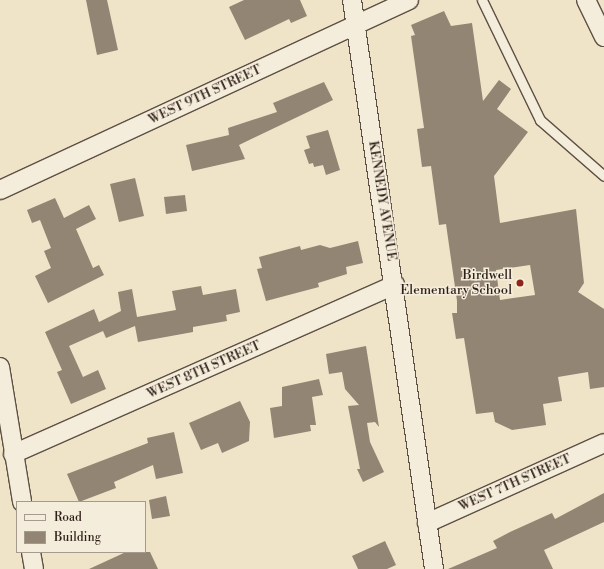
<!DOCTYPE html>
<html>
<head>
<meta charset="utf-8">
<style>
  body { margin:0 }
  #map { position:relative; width:604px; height:569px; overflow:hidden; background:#efe4c8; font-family:"Libre Bodoni",serif }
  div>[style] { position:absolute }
  .building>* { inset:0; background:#928574 }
  .roads { filter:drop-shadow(1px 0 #5e5044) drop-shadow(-1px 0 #5e5044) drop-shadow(0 1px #5e5044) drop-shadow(0 -1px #5e5044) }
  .lane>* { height:9px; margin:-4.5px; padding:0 4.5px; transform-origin:4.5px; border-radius:4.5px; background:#f5eddb }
  .street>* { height:18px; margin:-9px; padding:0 9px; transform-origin:9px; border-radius:9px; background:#f5eddb }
  .dots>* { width:11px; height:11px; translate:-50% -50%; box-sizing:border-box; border:2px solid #f5eddb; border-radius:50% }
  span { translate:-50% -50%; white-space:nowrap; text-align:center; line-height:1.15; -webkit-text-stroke:3px #f5eddb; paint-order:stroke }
  .street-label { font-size:13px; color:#2e1e18 }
  .poi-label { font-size:13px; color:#2e1e18 }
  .right { translate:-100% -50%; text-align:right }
  .legend { position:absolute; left:16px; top:501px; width:130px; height:52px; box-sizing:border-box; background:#f5eddb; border:1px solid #a59a8d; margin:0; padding:5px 7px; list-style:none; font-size:12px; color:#2e1e18 }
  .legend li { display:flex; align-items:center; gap:8px; height:20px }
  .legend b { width:20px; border:1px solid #a59a8d }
</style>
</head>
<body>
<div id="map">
  <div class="building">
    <div style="clip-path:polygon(86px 0,107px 0,118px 50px,97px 55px)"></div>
    <div style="clip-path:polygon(244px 0,300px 0,307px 16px,291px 23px,289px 19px,245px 40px,229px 7px)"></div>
    <div style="clip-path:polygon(evenodd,444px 11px,451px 26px,472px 23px,483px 101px,499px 80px,511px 89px,497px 109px,528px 132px,494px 176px,500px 223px,576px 209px,584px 283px,578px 292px,604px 309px,604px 387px,590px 389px,588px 372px,558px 377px,562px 401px,543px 404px,546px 425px,512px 430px,495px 422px,493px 412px,476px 414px,464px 338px,456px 339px,452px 313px,457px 313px,457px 301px,446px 224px,439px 225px,431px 166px,422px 167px,417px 129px,424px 128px,411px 36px,415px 35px,411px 25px,444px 11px,530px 265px,535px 295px,500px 300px,496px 270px,530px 265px)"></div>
    <div style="clip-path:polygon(324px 82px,333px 100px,239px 145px,245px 159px,192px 171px,186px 145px,229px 135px,228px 128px,277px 112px,273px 103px)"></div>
    <div style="clip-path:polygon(328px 130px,340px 170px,326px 175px,323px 165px,314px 167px,313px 163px,309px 164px,304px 150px,310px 148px,306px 136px)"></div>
    <div style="clip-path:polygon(135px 178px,144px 216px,119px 222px,110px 184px)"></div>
    <div style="clip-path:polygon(185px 195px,187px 211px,166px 214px,164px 197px)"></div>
    <div style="clip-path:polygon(55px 198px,64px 218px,89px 205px,96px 219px,76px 229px,93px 268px,99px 265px,104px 275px,48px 303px,35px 276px,51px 268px,44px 251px,51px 248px,40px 220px,32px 223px,27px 210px)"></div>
    <div style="clip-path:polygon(358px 241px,363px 263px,346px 267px,347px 274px,318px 283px,319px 287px,266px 301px,257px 269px,262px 268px,259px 257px,300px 246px,301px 250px,320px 245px,330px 248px)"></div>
    <div style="clip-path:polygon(201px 286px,203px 295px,236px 289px,240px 312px,226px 315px,227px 321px,193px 327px,193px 332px,138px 342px,135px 326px,106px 338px,103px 331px,69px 346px,83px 377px,98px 370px,106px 389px,71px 404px,57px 372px,62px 370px,45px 332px,94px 309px,99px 322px,121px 311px,118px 292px,132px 289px,137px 317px,176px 310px,172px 291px)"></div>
    <div style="clip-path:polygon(366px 346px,379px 427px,375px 422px,367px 423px,370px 442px,384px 472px,363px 482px,357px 469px,360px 469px,348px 406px,359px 405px,345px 389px,342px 372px,329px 374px,326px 354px)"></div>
    <div style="clip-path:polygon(319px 379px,323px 395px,312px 397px,316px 425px,310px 425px,311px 431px,274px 438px,270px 408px,282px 406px,282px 387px)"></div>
    <div style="clip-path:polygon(240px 401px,250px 422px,249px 441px,222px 453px,218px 443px,201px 450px,189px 423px)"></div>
    <div style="clip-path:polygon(174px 432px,183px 473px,156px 479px,153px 465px,114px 482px,116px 488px,79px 502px,67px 474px,148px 443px,147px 438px)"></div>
    <div style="clip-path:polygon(604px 493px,604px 522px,544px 550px,553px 569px,448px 569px,497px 548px,493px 541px,510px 532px,552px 513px,555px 519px)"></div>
    <div style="clip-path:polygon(166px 496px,170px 516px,152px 519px,149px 500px)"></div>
    <div style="clip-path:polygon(385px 541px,396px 565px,387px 569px,358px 569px,352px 556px)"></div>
    <div style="clip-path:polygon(126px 552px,150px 552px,158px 569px,89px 569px)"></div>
  </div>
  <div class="roads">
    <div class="lane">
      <div style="left:482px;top:0;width:133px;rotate:64.2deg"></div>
      <div style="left:540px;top:120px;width:85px;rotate:41.2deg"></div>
    </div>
    <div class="street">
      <div style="left:352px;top:0;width:575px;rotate:81.8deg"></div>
      <div style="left:586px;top:0;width:41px;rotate:64.1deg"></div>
      <div style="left:0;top:190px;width:451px;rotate:-24.9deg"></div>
      <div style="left:0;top:367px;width:137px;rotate:80.7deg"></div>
      <div style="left:13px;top:454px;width:418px;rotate:-23.9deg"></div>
      <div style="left:427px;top:523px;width:194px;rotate:-24.3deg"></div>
      <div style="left:31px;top:552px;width:17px;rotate:80deg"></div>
    </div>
  </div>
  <div class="dots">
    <div style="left:520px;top:283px;background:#8f2418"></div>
  </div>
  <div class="street-label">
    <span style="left:205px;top:95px;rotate:-25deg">WEST 9TH STREET</span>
    <span style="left:382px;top:201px;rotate:81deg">KENNEDY AVENUE</span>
    <span style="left:204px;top:370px;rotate:-24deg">WEST 8TH STREET</span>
    <span style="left:515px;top:483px;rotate:-24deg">WEST 7TH STREET</span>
  </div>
  <div class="poi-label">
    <span class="right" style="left:512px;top:283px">Birdwell<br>Elementary School</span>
  </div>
  <ul class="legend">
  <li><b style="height:5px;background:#f5eddb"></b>Road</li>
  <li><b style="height:11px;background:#928574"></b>Building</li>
  </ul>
</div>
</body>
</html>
